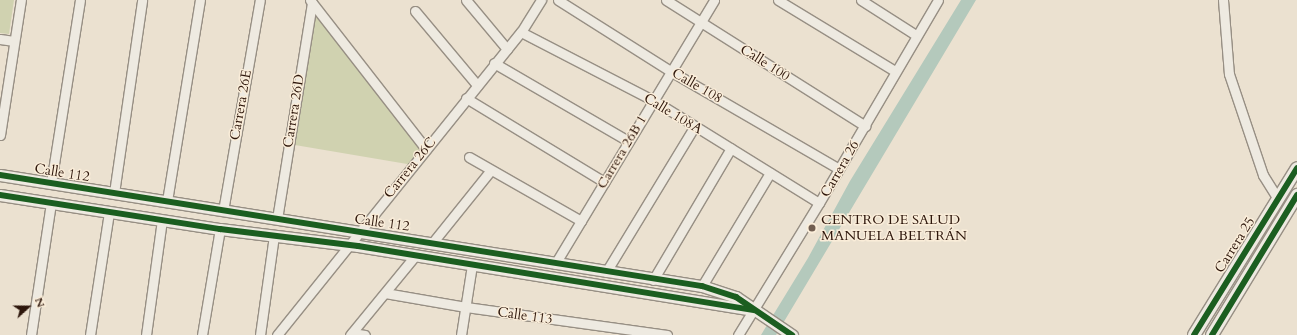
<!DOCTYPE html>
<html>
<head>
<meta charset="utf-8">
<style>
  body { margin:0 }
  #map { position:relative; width:1297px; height:335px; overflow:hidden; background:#ebe1d0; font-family:Cardo,serif }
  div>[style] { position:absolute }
  .green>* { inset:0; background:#d0d2b0 }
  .water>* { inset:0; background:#b4c9bc }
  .roads { filter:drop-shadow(1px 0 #978f84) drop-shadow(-1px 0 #978f84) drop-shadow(0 1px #978f84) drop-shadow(0 -1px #978f84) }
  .minor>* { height:9px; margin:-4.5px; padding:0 4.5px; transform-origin:4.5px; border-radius:4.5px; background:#eeeae1 }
  .tertiary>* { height:11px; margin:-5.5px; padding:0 5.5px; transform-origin:5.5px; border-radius:5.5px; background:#eeeae1 }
  .secondary>* { height:12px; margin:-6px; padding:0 6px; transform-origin:6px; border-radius:6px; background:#eeeae1 }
  .cycleway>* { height:6px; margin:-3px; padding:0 3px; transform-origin:3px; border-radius:3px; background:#1b5e20 }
  .dots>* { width:11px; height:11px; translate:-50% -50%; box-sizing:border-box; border:2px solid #faedd9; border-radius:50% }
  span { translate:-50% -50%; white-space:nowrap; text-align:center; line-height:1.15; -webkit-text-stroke:3px #faedd9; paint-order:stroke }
  .street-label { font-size:14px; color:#2d160b }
  .poi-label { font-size:14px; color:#2d160b }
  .left { translate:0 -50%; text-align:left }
  .north { position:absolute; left:8px; top:287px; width:40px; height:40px; -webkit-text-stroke:3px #faedd9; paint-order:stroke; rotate:69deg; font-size:11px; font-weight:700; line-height:16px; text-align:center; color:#2d160b }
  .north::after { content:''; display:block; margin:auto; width:14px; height:18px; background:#2d160b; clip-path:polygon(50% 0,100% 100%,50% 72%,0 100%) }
</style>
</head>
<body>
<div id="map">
  <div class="green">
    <div style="clip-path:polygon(0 0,14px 0,9px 34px,0 33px)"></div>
    <div style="clip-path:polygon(312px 3px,426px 149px,413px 165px,289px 144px)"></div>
  </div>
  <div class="water">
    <div style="clip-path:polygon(961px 0,976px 0,776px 335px,761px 335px,808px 258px,850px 181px)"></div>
  </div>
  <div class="roads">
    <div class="minor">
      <div style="left:310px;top:0;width:189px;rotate:52.1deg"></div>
      <div style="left:466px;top:0;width:64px;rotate:50.1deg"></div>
      <div style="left:558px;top:0;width:135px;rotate:32.3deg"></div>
      <div style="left:672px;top:72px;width:193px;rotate:30.1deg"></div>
      <div style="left:666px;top:0;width:236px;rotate:32.3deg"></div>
      <div style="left:778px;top:0;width:137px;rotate:31.3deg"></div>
      <div style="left:861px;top:0;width:65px;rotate:32.5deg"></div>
      <div style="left:1223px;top:0;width:74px;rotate:85.4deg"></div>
      <div style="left:1229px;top:74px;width:107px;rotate:71.4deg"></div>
      <div style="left:1263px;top:175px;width:28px;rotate:58deg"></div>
      <div style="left:415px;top:11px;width:97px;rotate:50deg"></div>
      <div style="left:521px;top:32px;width:148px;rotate:27.3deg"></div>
      <div style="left:653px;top:100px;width:195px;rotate:31.8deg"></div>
      <div style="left:0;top:39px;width:14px;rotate:8deg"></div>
      <div style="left:494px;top:63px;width:155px;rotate:30.2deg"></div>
      <div style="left:466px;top:98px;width:162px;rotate:31.3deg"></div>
      <div style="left:0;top:135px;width:137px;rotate:-81.2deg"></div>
      <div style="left:469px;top:157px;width:129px;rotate:29.7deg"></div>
      <div style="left:51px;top:183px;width:185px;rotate:-81deg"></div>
      <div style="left:114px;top:193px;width:195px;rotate:-81.7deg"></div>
      <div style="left:167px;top:201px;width:204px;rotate:-80.7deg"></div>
      <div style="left:223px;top:211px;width:214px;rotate:-80.1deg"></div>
      <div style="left:277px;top:219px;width:219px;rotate:-80.8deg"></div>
      <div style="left:433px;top:242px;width:91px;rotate:-51.2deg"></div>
      <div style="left:555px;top:264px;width:308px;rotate:-58.9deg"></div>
      <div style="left:606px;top:272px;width:170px;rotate:-58.7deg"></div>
      <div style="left:653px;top:280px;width:153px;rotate:-59.4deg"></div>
      <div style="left:702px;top:286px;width:132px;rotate:-59deg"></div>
      <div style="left:385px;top:293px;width:82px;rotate:9.8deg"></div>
      <div style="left:466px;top:307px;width:203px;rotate:7.9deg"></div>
      <div style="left:352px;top:333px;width:13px;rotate:9deg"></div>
      <div style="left:31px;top:335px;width:134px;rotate:-81.4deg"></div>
      <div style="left:90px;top:335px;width:124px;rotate:-81.2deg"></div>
      <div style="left:146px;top:335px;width:116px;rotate:-82.1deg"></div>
      <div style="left:202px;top:335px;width:108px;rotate:-80.4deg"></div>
      <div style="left:260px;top:335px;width:100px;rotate:-82deg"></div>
      <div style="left:277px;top:335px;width:389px;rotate:-51.2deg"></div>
      <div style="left:521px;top:32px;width:38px;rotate:-58deg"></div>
      <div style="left:350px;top:335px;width:102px;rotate:-50.6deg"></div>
      <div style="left:461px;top:335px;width:71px;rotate:-81.1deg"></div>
      <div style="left:738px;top:335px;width:155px;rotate:-58.5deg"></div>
      <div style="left:819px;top:203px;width:235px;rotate:-59.6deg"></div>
    </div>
    <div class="tertiary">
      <div style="left:0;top:175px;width:711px;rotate:8.99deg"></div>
      <div style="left:702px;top:286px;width:36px;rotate:18deg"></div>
      <div style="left:736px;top:297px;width:68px;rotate:34.2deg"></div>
      <div style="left:0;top:195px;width:223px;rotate:8.8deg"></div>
      <div style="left:220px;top:229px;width:139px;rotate:7deg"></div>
      <div style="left:358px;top:246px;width:401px;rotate:9.2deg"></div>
    </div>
    <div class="secondary">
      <div style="left:1194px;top:335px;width:196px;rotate:-58.3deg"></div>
      <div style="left:1212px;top:335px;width:164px;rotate:-58.7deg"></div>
    </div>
  </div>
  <div class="cycleway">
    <div style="left:0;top:175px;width:711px;rotate:8.99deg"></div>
    <div style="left:702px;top:286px;width:36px;rotate:18deg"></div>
    <div style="left:736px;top:297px;width:68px;rotate:34.2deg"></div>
    <div style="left:0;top:195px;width:223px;rotate:8.8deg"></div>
    <div style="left:220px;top:229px;width:139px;rotate:7deg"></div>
    <div style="left:358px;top:246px;width:401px;rotate:9.2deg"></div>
    <div style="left:1194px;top:335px;width:196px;rotate:-58.3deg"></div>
    <div style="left:1212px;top:335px;width:164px;rotate:-58.7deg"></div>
  </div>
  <div class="dots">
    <div style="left:812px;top:228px;background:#705d50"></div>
  </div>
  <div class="street-label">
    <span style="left:765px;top:63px;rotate:32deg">Calle 100</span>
    <span style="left:697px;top:86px;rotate:30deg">Calle 108</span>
    <span style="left:241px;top:105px;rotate:-80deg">Carrera 26E</span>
    <span style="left:294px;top:111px;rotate:-81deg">Carrera 26D</span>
    <span style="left:673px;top:114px;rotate:31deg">Calle 108A</span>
    <span style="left:622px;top:152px;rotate:-59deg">Carrera 26B 1</span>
    <span style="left:410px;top:168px;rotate:-51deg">Carrera 26C</span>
    <span style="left:840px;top:169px;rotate:-60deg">Carrera 26</span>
    <span style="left:62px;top:173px;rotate:9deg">Calle 112</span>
    <span style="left:382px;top:223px;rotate:8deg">Calle 112</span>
    <span style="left:1235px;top:245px;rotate:-58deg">Carrera 25</span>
    <span style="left:525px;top:316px;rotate:8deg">Calle 113</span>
  </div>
  <div class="poi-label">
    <span class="left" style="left:821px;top:228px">CENTRO DE SALUD<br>MANUELA BELTRÁN</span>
  </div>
  <div class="north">N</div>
</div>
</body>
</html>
